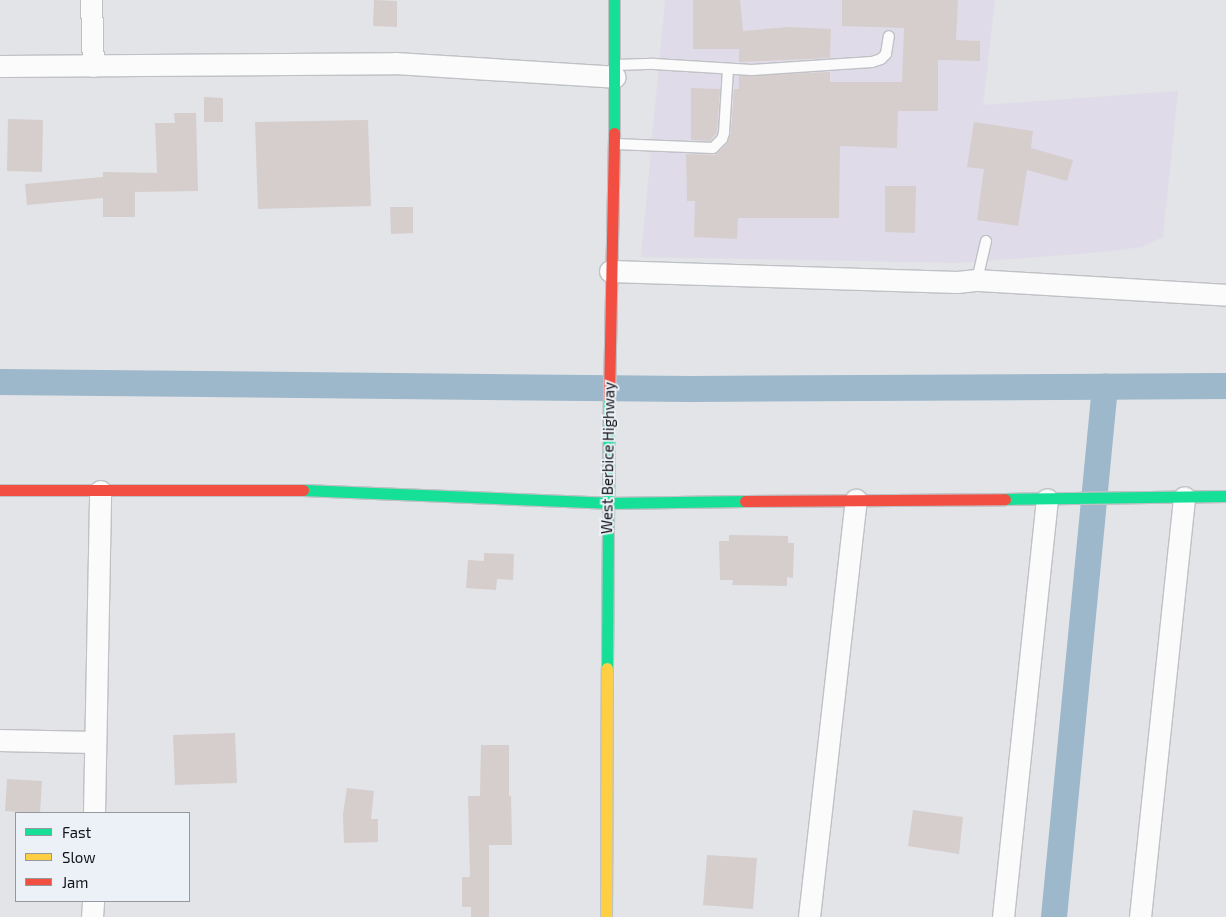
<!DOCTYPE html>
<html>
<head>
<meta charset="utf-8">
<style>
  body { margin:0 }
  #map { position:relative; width:1226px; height:917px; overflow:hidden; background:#e2e4e7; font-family:"Exo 2",sans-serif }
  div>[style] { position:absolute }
  .medical>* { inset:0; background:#e0dbe8 }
  .canal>* { height:26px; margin:-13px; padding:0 13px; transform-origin:13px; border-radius:13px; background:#9db7cb }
  .building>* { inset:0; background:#d6cdcd }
  .roads { filter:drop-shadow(1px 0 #bfc1c4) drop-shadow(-1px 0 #bfc1c4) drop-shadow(0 1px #bfc1c4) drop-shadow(0 -1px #bfc1c4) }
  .lane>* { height:10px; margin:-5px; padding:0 5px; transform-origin:5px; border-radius:5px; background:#fbfbfb }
  .street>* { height:21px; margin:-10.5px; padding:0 10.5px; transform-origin:10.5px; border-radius:10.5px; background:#fbfbfb }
  .fast>* { height:11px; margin:-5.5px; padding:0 5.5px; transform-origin:5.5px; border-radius:5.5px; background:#16e098 }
  .slow>* { height:11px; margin:-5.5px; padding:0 5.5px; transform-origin:5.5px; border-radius:5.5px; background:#ffcf43 }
  .jam>* { height:11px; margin:-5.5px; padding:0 5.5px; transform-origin:5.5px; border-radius:5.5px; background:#f24e42 }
  span { translate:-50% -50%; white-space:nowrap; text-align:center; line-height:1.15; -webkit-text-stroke:4px #ecf0f7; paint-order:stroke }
  .street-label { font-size:15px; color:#121416 }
  .legend { position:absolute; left:15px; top:812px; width:175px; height:90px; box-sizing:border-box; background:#ecf0f7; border:1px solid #95989d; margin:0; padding:6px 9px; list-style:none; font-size:15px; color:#121416 }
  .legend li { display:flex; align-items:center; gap:10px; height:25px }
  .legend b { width:25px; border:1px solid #95989d }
</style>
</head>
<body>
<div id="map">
  <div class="medical">
    <div style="clip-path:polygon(665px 0,995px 0,983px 105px,1178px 91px,1163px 237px,1142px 247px,1103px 252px,959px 263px,641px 257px)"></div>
  </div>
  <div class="canal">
    <div style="left:0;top:382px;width:691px;rotate:0.58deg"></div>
    <div style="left:691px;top:389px;width:535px;rotate:-0.32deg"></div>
    <div style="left:1054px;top:917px;width:533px;rotate:-84.51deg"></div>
  </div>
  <div class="building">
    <div style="clip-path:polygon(374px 0,397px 1px,397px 27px,373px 26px)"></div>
    <div style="clip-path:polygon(693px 0,740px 0,743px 31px,789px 27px,831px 29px,830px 58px,739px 62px,739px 49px,693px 49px)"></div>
    <div style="clip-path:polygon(842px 0,958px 0,956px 40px,980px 41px,980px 61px,938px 60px,938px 111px,898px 111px,897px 148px,840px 146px,839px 218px,738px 218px,737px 239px,694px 237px,695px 201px,687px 201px,686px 154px,715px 155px,727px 144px,731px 133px,734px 89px,739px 89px,739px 76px,830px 72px,830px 82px,902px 82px,904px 28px,842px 26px)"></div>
    <div style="clip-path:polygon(691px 88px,720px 89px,717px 132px,710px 141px,691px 140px)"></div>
    <div style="clip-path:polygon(204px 97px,223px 98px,223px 122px,204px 122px)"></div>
    <div style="clip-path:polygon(174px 113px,196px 113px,198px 191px,135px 192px,135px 217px,103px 217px,103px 198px,27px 205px,25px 184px,103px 177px,103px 172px,157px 173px,155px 123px,175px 123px)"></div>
    <div style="clip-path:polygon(8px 119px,43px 120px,42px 172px,7px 171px)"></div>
    <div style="clip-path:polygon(368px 120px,371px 206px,258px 209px,255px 122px)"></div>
    <div style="clip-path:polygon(974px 122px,1033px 131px,1031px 148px,1073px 160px,1067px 181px,1027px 170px,1018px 226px,977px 220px,984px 169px,967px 167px)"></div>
    <div style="clip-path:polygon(885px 186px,916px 186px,915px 233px,885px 232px)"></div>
    <div style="clip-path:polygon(390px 207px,413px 207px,413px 233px,391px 234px)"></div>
    <div style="clip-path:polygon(729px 535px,788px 536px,788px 543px,794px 543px,793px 578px,787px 577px,787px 586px,732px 585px,733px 580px,720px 580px,719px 541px,729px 541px)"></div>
    <div style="clip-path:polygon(484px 553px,514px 554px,513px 580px,497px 579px,496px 590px,466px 588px,468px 560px,484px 561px)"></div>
    <div style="clip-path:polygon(235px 733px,237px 783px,175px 785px,173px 735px)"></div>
    <div style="clip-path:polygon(481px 745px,509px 745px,509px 796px,511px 796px,512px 845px,489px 845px,489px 917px,471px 917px,471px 907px,462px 907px,462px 877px,470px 877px,468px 796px,480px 796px)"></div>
    <div style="clip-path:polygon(7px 779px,42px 781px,40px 813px,5px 811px)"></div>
    <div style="clip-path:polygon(347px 788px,374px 791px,371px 819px,378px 819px,378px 842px,344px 843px,343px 814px)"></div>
    <div style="clip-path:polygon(913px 810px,963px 817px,959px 854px,908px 846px)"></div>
    <div style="clip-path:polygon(707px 855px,757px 858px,753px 909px,703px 905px)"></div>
  </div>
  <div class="roads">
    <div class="lane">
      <div style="left:616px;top:65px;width:38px;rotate:-2deg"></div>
      <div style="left:654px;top:64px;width:98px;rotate:3.5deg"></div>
      <div style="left:752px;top:70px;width:120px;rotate:-3.8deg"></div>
      <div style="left:872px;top:62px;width:9px;rotate:-18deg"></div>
      <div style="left:881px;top:59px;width:7px;rotate:-45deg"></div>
      <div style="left:886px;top:54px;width:18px;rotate:-81deg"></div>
      <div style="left:615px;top:144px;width:98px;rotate:2.3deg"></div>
      <div style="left:713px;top:148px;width:13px;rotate:-45deg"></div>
      <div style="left:722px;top:139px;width:6px;rotate:-72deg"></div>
      <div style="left:724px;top:133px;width:64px;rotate:-86.4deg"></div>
      <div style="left:977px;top:280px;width:40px;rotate:-77deg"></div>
    </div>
    <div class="street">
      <div style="left:91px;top:0;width:66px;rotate:88.3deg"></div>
      <div style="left:0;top:66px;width:395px;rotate:-0.4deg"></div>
      <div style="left:395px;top:63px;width:220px;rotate:3.6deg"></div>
      <div style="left:610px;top:271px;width:347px;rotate:1.8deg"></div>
      <div style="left:957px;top:282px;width:20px;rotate:-6deg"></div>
      <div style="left:977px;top:280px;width:249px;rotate:3.4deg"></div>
      <div style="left:0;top:740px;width:95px;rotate:1.2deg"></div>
      <div style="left:94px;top:813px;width:322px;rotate:-88.9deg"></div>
      <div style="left:92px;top:917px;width:16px;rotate:-86deg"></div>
      <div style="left:809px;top:917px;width:420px;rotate:-83.6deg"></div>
      <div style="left:1003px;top:917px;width:420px;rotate:-84deg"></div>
      <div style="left:1140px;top:917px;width:422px;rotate:-84deg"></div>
    </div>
    <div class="fast">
      <div style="left:614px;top:133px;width:133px;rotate:-90deg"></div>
      <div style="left:303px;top:490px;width:304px;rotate:2.4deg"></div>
      <div style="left:607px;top:503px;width:138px;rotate:-0.8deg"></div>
      <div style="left:1005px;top:499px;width:221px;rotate:-0.8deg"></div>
      <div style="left:607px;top:668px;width:270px;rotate:-89.6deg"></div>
    </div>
    <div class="slow">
      <div style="left:606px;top:917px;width:249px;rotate:-89.8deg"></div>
    </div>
    <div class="jam">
      <div style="left:609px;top:398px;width:265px;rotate:-88.9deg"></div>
      <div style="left:0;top:490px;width:303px"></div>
      <div style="left:745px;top:501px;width:260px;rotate:-0.4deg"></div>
    </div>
  </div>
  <div class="street-label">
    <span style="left:608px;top:458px;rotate:-89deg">West Berbice Highway</span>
  </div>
  <ul class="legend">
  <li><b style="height:6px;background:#16e098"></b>Fast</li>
  <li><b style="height:6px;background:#ffcf43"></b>Slow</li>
  <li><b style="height:6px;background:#f24e42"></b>Jam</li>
  </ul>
</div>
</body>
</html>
